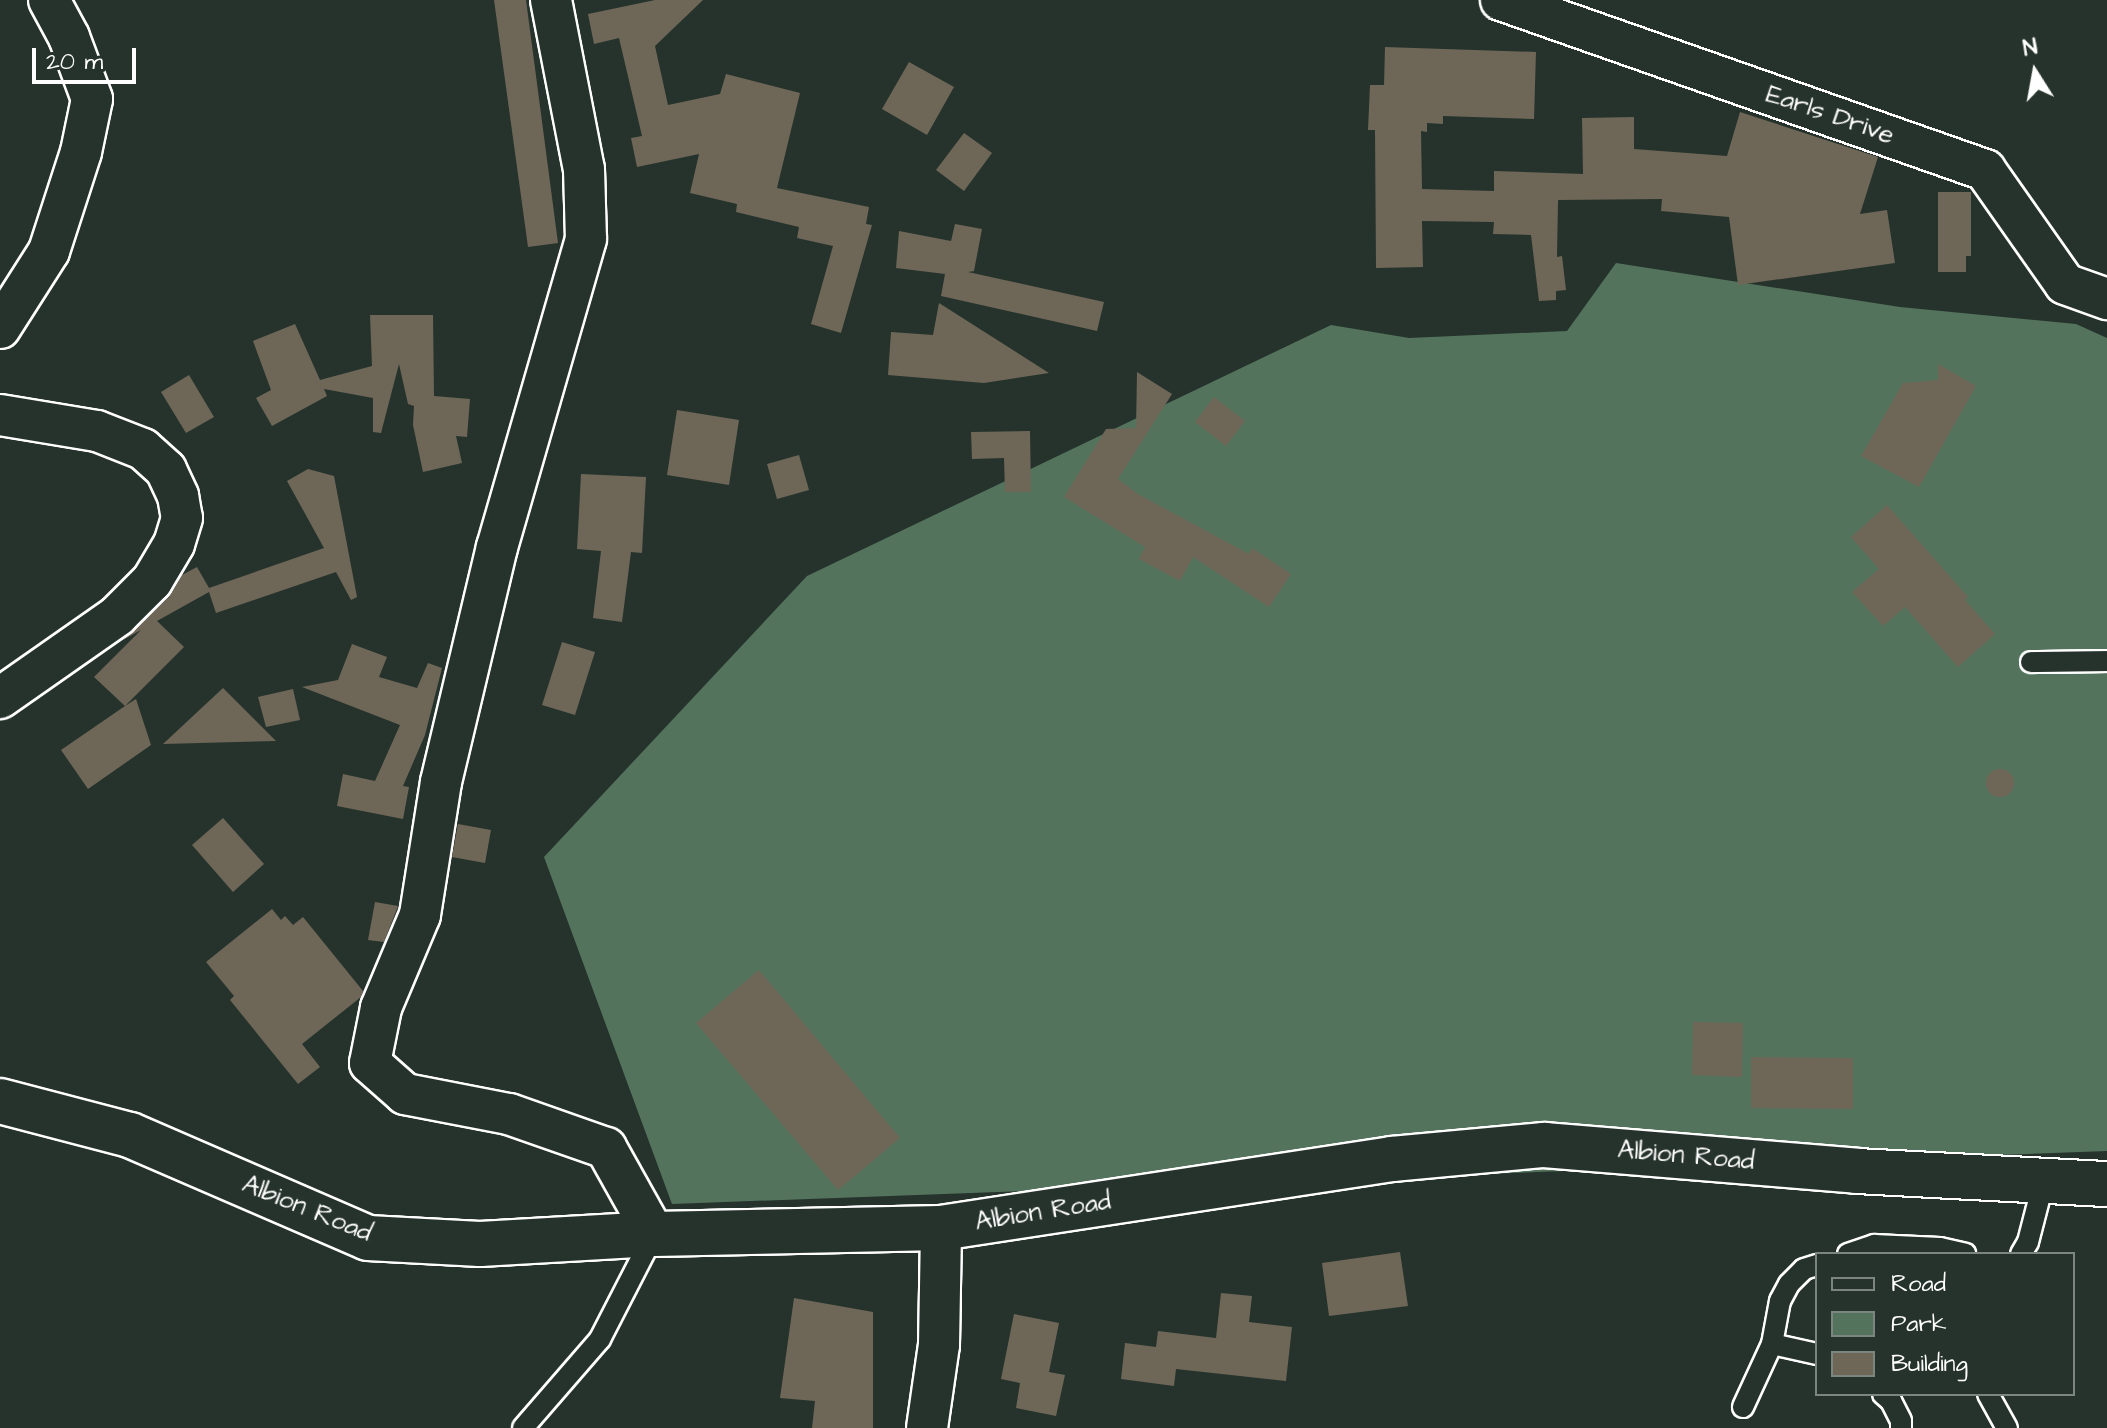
<!DOCTYPE html>
<html>
<head>
<meta charset="utf-8">
<style>
  body { margin:0 }
  #map { position:relative; width:2107px; height:1428px; overflow:hidden; background:#26332d; font-family:"Architects Daughter",sans-serif }
  div>[style] { position:absolute }
  .green>* { inset:0; background:#54735c }
  .building>* { inset:0; background:#6e6757 }
  .round { border-radius:50% }
  .roads { filter:drop-shadow(2px 0 #fff) drop-shadow(-2px 0 #fff) drop-shadow(0 2px #fff) drop-shadow(0 -2px #fff) }
  .lane>* { height:20px; margin:-10px; padding:0 10px; transform-origin:10px; border-radius:10px; background:#26332d }
  .street>* { height:40px; margin:-20px; padding:0 20px; transform-origin:20px; border-radius:20px; background:#26332d }
  .secondary>* { height:44px; margin:-22px; padding:0 22px; transform-origin:22px; border-radius:22px; background:#26332d }
  span { translate:-50% -50%; white-space:nowrap; text-align:center; line-height:1.15; -webkit-text-stroke:6px #26332d; paint-order:stroke }
  .street-label { font-size:26px; color:#fff }
  .legend { position:absolute; left:1815px; top:1252px; width:260px; height:144px; box-sizing:border-box; background:#26332d; border:2px solid #7d8581; margin:0; padding:10px 14px; list-style:none; font-size:24px; color:#fff }
  .legend li { display:flex; align-items:center; gap:16px; height:40px }
  .legend b { width:40px; border:2px solid #7d8581 }
  .north { position:absolute; left:1995px; top:32px; width:80px; height:80px; -webkit-text-stroke:6px #26332d; paint-order:stroke; rotate:349deg; font-size:22px; font-weight:700; line-height:32px; text-align:center; color:#fff }
  .north::after { content:''; display:block; margin:auto; width:28px; height:36px; background:#fff; clip-path:polygon(50% 0,100% 100%,50% 72%,0 100%) }
  .scale { position:absolute; left:32px; top:48px; width:104px; height:36px; box-sizing:border-box; border:4px solid #fff; border-top:0; padding-left:10px; font-size:24px; line-height:28px; white-space:nowrap; color:#fff; -webkit-text-stroke:6px #26332d; paint-order:stroke }
</style>
</head>
<body>
<div id="map">
  <div class="green">
    <div style="clip-path:polygon(1616px 263px,1900px 307px,2076px 324px,2107px 338px,2107px 1151px,672px 1204px,544px 857px,807px 576px,1331px 325px,1409px 338px,1567px 331px)"></div>
  </div>
  <div class="building">
    <div style="clip-path:polygon(494px 0,526px 0,558px 243px,528px 247px)"></div>
    <div style="clip-path:polygon(655px 0,703px 0,655px 46px,668px 105px,720px 94px,726px 74px,800px 93px,777px 188px,869px 207px,866px 224px,872px 225px,841px 333px,811px 324px,833px 246px,797px 238px,799px 227px,736px 212px,737px 204px,690px 193px,699px 154px,637px 167px,631px 138px,642px 136px,619px 38px,594px 44px,588px 14px)"></div>
    <div style="clip-path:polygon(1385px 47px,1536px 52px,1534px 119px,1443px 116px,1443px 124px,1427px 123px,1427px 132px,1421px 131px,1422px 189px,1494px 191px,1494px 171px,1583px 174px,1582px 118px,1634px 117px,1634px 149px,1727px 156px,1740px 112px,1878px 157px,1860px 214px,1887px 210px,1895px 263px,1738px 285px,1729px 217px,1661px 211px,1662px 199px,1558px 200px,1557px 257px,1562px 256px,1566px 290px,1556px 291px,1556px 300px,1539px 301px,1531px 235px,1493px 234px,1494px 222px,1422px 221px,1423px 267px,1376px 268px,1375px 130px,1368px 130px,1370px 85px,1384px 85px)"></div>
    <div style="clip-path:polygon(909px 62px,954px 87px,927px 135px,882px 109px)"></div>
    <div style="clip-path:polygon(964px 133px,992px 153px,964px 191px,936px 170px)"></div>
    <div style="clip-path:polygon(1938px 192px,1971px 192px,1971px 256px,1966px 256px,1966px 272px,1938px 272px)"></div>
    <div style="clip-path:polygon(955px 224px,982px 229px,974px 271px,968px 272px,1104px 302px,1097px 331px,941px 296px,945px 274px,896px 268px,899px 231px,951px 241px)"></div>
    <div style="clip-path:polygon(939px 303px,1049px 373px,984px 383px,888px 375px,891px 332px,933px 335px)"></div>
    <div style="clip-path:polygon(370px 315px,433px 315px,434px 396px,470px 399px,467px 437px,456px 436px,462px 463px,423px 472px,413px 425px,414px 406px,408px 404px,399px 364px,381px 433px,373px 432px,373px 398px,324px 389px,327px 396px,272px 426px,256px 398px,271px 390px,253px 341px,295px 324px,320px 380px,372px 366px)"></div>
    <div style="clip-path:polygon(1938px 364px,1976px 386px,1919px 487px,1861px 456px,1903px 383px,1938px 380px)"></div>
    <div style="clip-path:polygon(1137px 372px,1172px 394px,1118px 479px,1138px 494px,1249px 554px,1252px 548px,1291px 574px,1269px 607px,1193px 557px,1180px 581px,1139px 559px,1145px 547px,1064px 497px,1106px 429px,1136px 428px)"></div>
    <div style="clip-path:polygon(189px 375px,214px 417px,186px 433px,161px 392px)"></div>
    <div style="clip-path:polygon(1214px 397px,1245px 421px,1226px 446px,1195px 422px)"></div>
    <div style="clip-path:polygon(677px 410px,739px 420px,729px 485px,667px 475px)"></div>
    <div style="clip-path:polygon(1030px 431px,1031px 492px,1005px 492px,1004px 458px,972px 459px,971px 432px)"></div>
    <div style="clip-path:polygon(799px 455px,809px 490px,777px 499px,767px 464px)"></div>
    <div style="clip-path:polygon(308px 469px,334px 476px,357px 597px,351px 600px,336px 572px,216px 613px,209px 592px,157px 621px,184px 647px,125px 706px,136px 699px,151px 745px,88px 789px,61px 750px,125px 706px,94px 677px,141px 630px,123px 640px,169px 597px,182px 575px,197px 567px,209px 588px,324px 548px,287px 481px)"></div>
    <div style="clip-path:polygon(581px 474px,646px 477px,642px 553px,631px 552px,622px 622px,593px 618px,601px 551px,577px 549px)"></div>
    <div style="clip-path:polygon(1887px 505px,1968px 597px,1965px 600px,1995px 634px,1958px 667px,1905px 607px,1883px 626px,1852px 592px,1879px 569px,1851px 537px)"></div>
    <div style="clip-path:polygon(562px 642px,595px 652px,575px 715px,542px 705px)"></div>
    <div style="clip-path:polygon(352px 644px,387px 657px,379px 677px,417px 688px,428px 663px,442px 668px,425px 735px,403px 786px,409px 787px,403px 819px,337px 806px,343px 774px,375px 781px,400px 725px,302px 687px,338px 680px)"></div>
    <div style="clip-path:polygon(223px 688px,276px 741px,163px 744px)"></div>
    <div style="clip-path:polygon(293px 689px,300px 720px,266px 727px,258px 697px)"></div>
    <div class="round" style="left:1986px;top:769px;width:28px;height:28px"></div>
    <div style="clip-path:polygon(223px 818px,264px 864px,233px 892px,192px 845px)"></div>
    <div style="clip-path:polygon(458px 824px,491px 830px,485px 863px,452px 857px)"></div>
    <div style="clip-path:polygon(375px 902px,398px 906px,384px 942px,368px 940px)"></div>
    <div style="clip-path:polygon(272px 909px,281px 920px,285px 916px,293px 925px,303px 917px,363px 991px,361px 997px,302px 1044px,320px 1067px,298px 1084px,230px 1000px,234px 996px,206px 962px)"></div>
    <div style="clip-path:polygon(759px 970px,900px 1138px,838px 1190px,696px 1023px)"></div>
    <div style="clip-path:polygon(1693px 1022px,1743px 1023px,1742px 1077px,1692px 1075px)"></div>
    <div style="clip-path:polygon(1751px 1057px,1853px 1058px,1853px 1109px,1751px 1108px)"></div>
    <div style="clip-path:polygon(1400px 1252px,1408px 1306px,1329px 1316px,1322px 1263px)"></div>
    <div style="clip-path:polygon(1221px 1293px,1252px 1296px,1249px 1322px,1292px 1327px,1286px 1381px,1176px 1369px,1174px 1386px,1121px 1379px,1125px 1343px,1156px 1347px,1158px 1331px,1216px 1338px)"></div>
    <div style="clip-path:polygon(794px 1298px,873px 1312px,873px 1428px,812px 1428px,815px 1401px,780px 1398px)"></div>
    <div style="clip-path:polygon(1014px 1314px,1059px 1323px,1049px 1372px,1065px 1375px,1056px 1416px,1016px 1408px,1020px 1383px,1001px 1379px)"></div>
  </div>
  <div class="roads">
    <div class="lane">
      <div style="left:2031px;top:662px;width:76px;rotate:-0.8deg"></div>
      <div style="left:1848px;top:1254px;width:28px;rotate:-19deg"></div>
      <div style="left:1874px;top:1245px;width:66px;rotate:2.6deg"></div>
      <div style="left:1940px;top:1248px;width:26px;rotate:13deg"></div>
      <div style="left:2021px;top:1254px;width:14px;rotate:-60deg"></div>
      <div style="left:2028px;top:1242px;width:64px;rotate:-75.5deg"></div>
      <div style="left:1772px;top:1344px;width:46px;rotate:12.5deg"></div>
      <div style="left:1883px;top:1394px;width:11px;rotate:41deg"></div>
      <div style="left:1891px;top:1401px;width:22px;rotate:63deg"></div>
      <div style="left:1901px;top:1421px;width:7px;rotate:90deg"></div>
      <div style="left:1988px;top:1394px;width:39px;rotate:61deg"></div>
      <div style="left:1743px;top:1407px;width:69px;rotate:-65.3deg"></div>
      <div style="left:1772px;top:1344px;width:44px;rotate:-79.5deg"></div>
      <div style="left:1780px;top:1301px;width:19px;rotate:-62deg"></div>
      <div style="left:1789px;top:1284px;width:21px;rotate:-45deg"></div>
      <div style="left:1804px;top:1269px;width:14px;rotate:-17deg"></div>
      <div style="left:523px;top:1428px;width:118px;rotate:-49.1deg"></div>
      <div style="left:600px;top:1339px;width:118px;rotate:-62.8deg"></div>
    </div>
    <div class="street">
      <div style="left:551px;top:0;width:172px;rotate:79deg"></div>
      <div style="left:584px;top:169px;width:70px;rotate:88.4deg"></div>
      <div style="left:586px;top:239px;width:321px;rotate:106.1deg"></div>
      <div style="left:497px;top:547px;width:242px;rotate:103.4deg"></div>
      <div style="left:441px;top:782px;width:135px;rotate:99deg"></div>
      <div style="left:420px;top:915px;width:101px;rotate:112.8deg"></div>
      <div style="left:381px;top:1008px;width:56px;rotate:101.3deg"></div>
      <div style="left:370px;top:1063px;width:47px;rotate:41.5deg"></div>
      <div style="left:405px;top:1094px;width:106px;rotate:10.9deg"></div>
      <div style="left:509px;top:1114px;width:103px;rotate:19.3deg"></div>
      <div style="left:606px;top:1148px;width:98px;rotate:60.8deg"></div>
      <div style="left:1501px;top:0;width:513px;rotate:19.35deg"></div>
      <div style="left:1985px;top:170px;width:139px;rotate:54.9deg"></div>
      <div style="left:2065px;top:284px;width:45px;rotate:19.7deg"></div>
      <div style="left:0;top:328px;width:91px;rotate:-57.5deg"></div>
      <div style="left:49px;top:251px;width:104px;rotate:-72.1deg"></div>
      <div style="left:81px;top:152px;width:54px;rotate:-78.3deg"></div>
      <div style="left:92px;top:99px;width:66px;rotate:-110.4deg"></div>
      <div style="left:69px;top:37px;width:42px;rotate:-118.4deg"></div>
      <div style="left:0;top:415px;width:98px;rotate:9.4deg"></div>
      <div style="left:97px;top:431px;width:49px;rotate:21.4deg"></div>
      <div style="left:143px;top:449px;width:31px;rotate:42deg"></div>
      <div style="left:166px;top:470px;width:29px;rotate:65deg"></div>
      <div style="left:178px;top:496px;width:22px;rotate:80deg"></div>
      <div style="left:182px;top:518px;width:27px;rotate:107deg"></div>
      <div style="left:174px;top:544px;width:43px;rotate:120.7deg"></div>
      <div style="left:152px;top:581px;width:49px;rotate:135deg"></div>
      <div style="left:117px;top:616px;width:143px;rotate:145deg"></div>
      <div style="left:927px;top:1428px;width:84px;rotate:-81.8deg"></div>
      <div style="left:939px;top:1345px;width:117px;rotate:-89deg"></div>
    </div>
    <div class="secondary">
      <div style="left:0;top:1101px;width:134px;rotate:14.7deg"></div>
      <div style="left:130px;top:1135px;width:259px;rotate:23.4deg"></div>
      <div style="left:368px;top:1238px;width:112px;rotate:3.1deg"></div>
      <div style="left:480px;top:1244px;width:174px;rotate:-3.3deg"></div>
      <div style="left:654px;top:1234px;width:287px;rotate:-1.2deg"></div>
      <div style="left:941px;top:1228px;width:456px;rotate:-8.7deg"></div>
      <div style="left:1392px;top:1159px;width:153px;rotate:-5.3deg"></div>
      <div style="left:1544px;top:1145px;width:314px;rotate:4.7deg"></div>
      <div style="left:1857px;top:1171px;width:250px;rotate:3deg"></div>
    </div>
  </div>
  <div class="street-label">
    <span style="left:1830px;top:115px;rotate:19deg">Earls Drive</span>
    <span style="left:1686px;top:1156px;rotate:5deg">Albion Road</span>
    <span style="left:307px;top:1209px;rotate:22deg">Albion Road</span>
    <span style="left:1043px;top:1212px;rotate:-9deg">Albion Road</span>
  </div>
  <ul class="legend">
  <li><b style="height:10px;background:#26332d"></b>Road</li>
  <li><b style="height:22px;background:#54735c"></b>Park</li>
  <li><b style="height:22px;background:#6e6757"></b>Building</li>
  </ul>
  <div class="north">N</div>
  <div class="scale">20 m</div>
</div>
</body>
</html>
